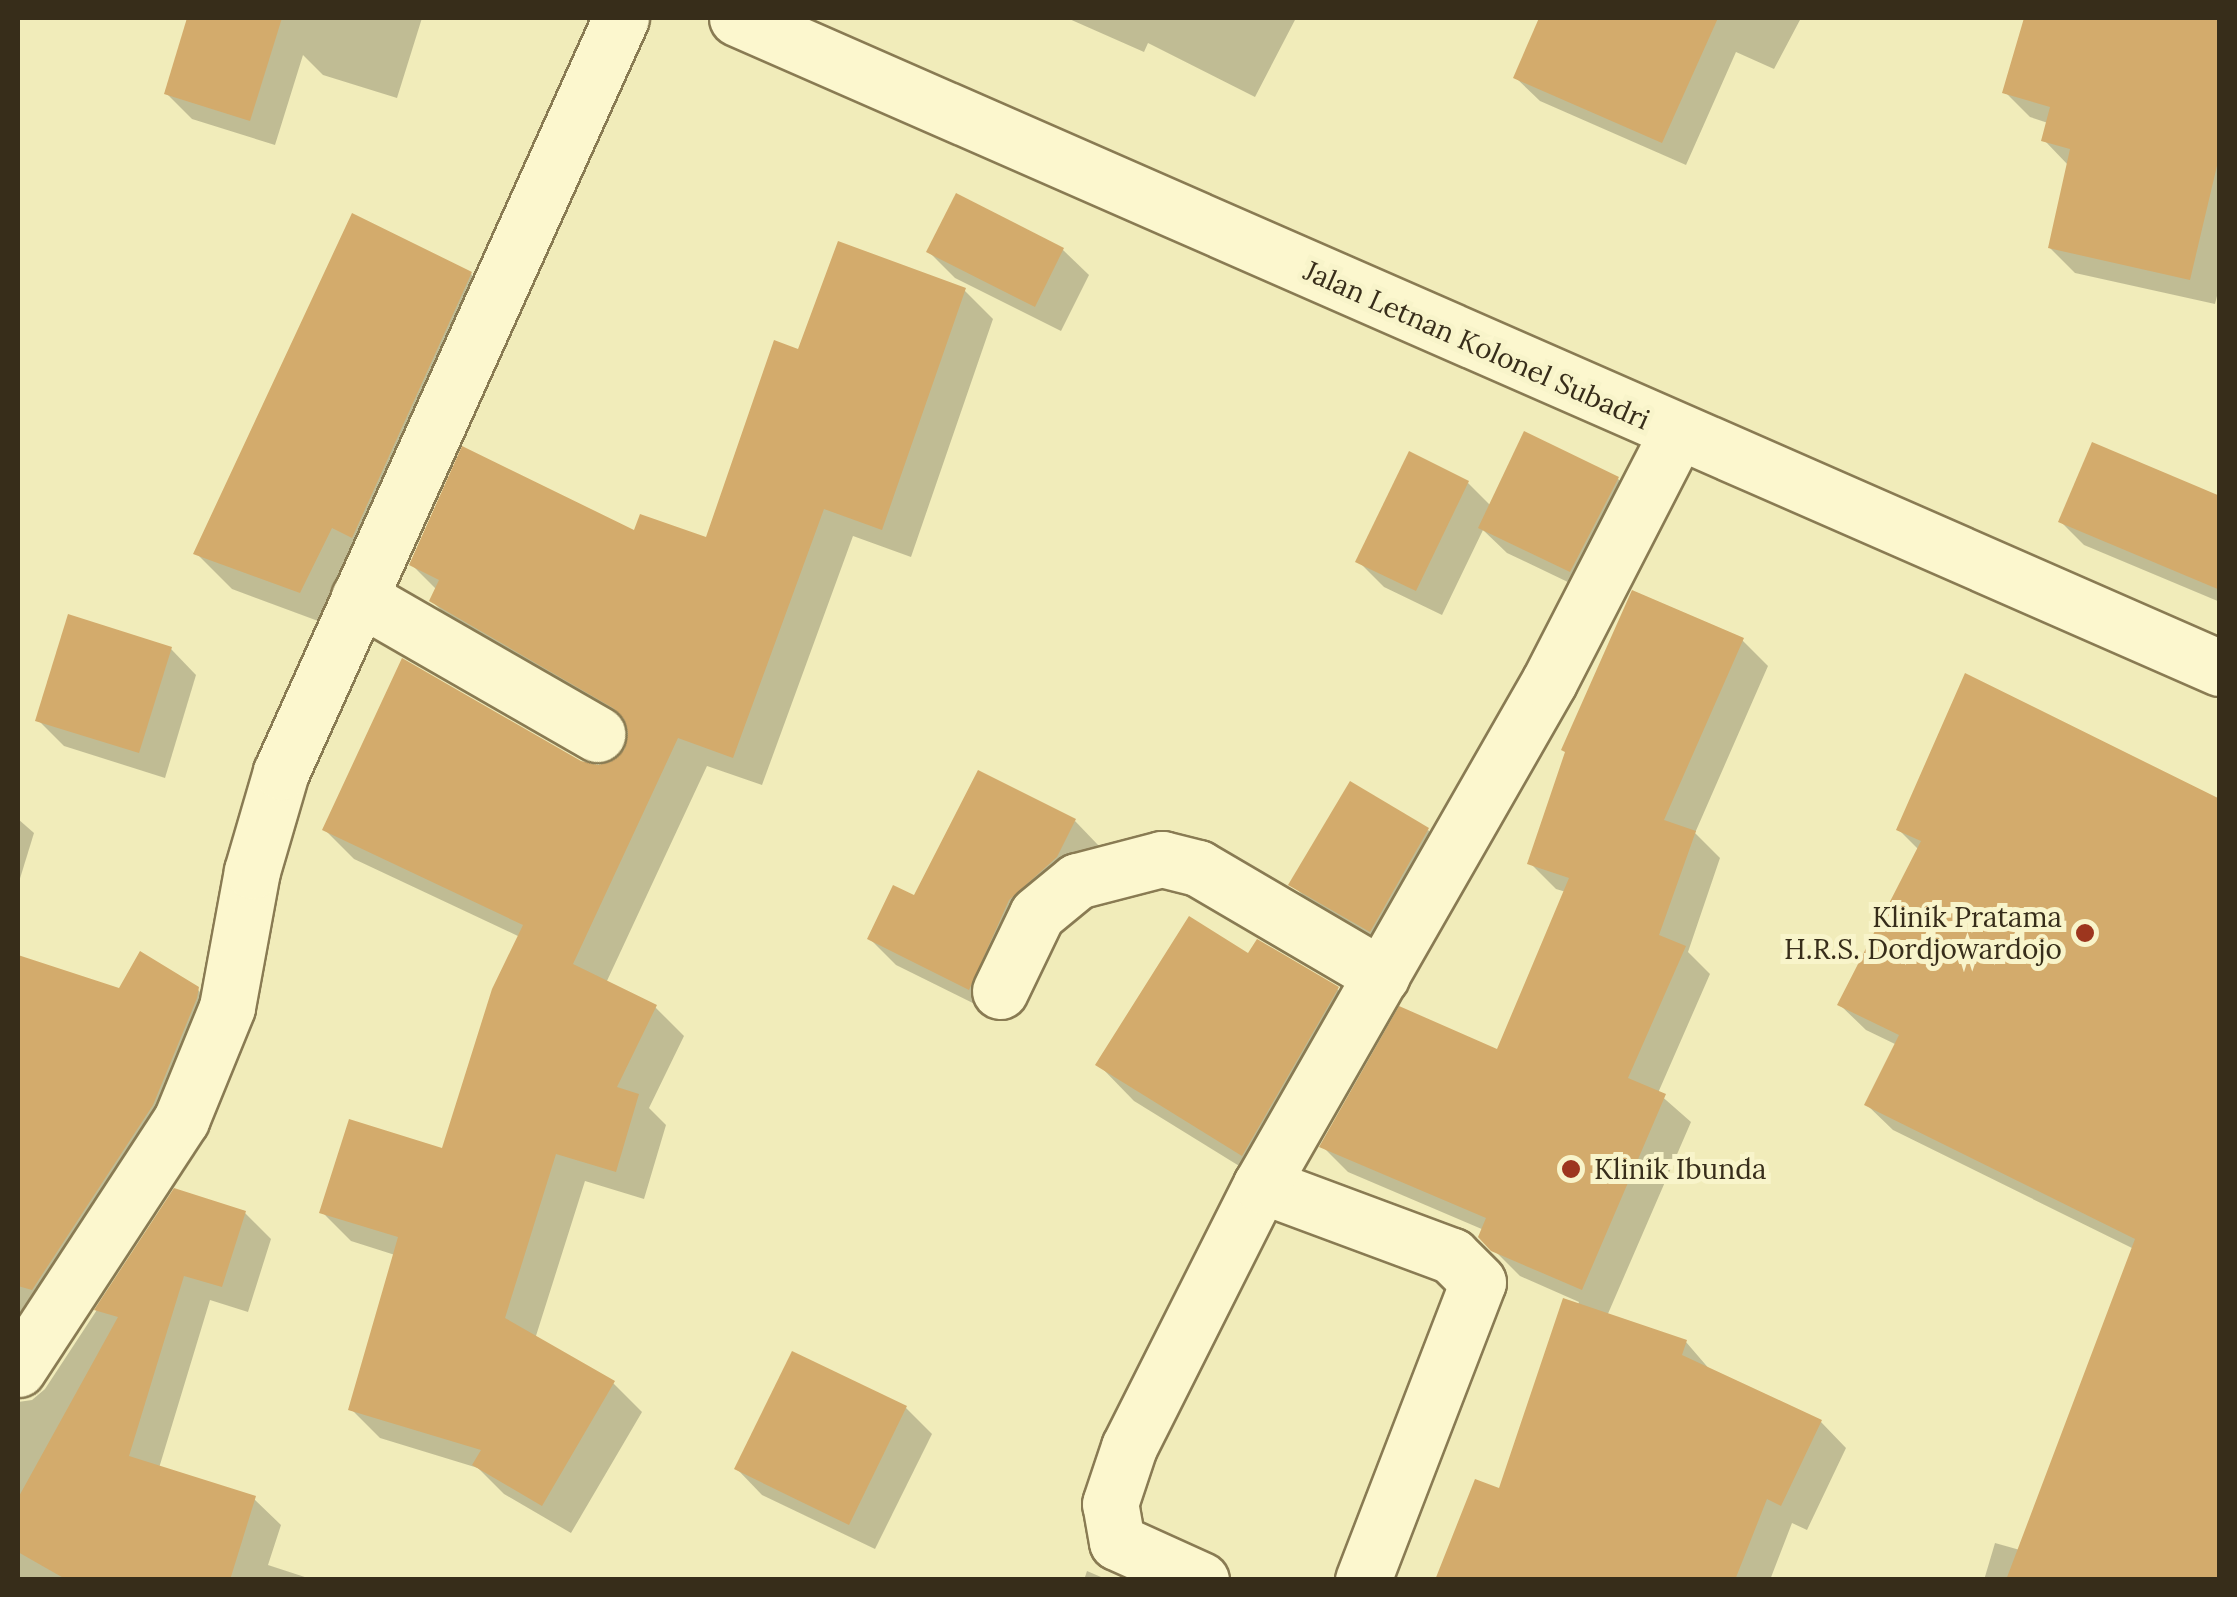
<!DOCTYPE html>
<html>
<head>
<meta charset="utf-8">
<style>
  body { margin:0 }
  #map { position:relative; width:2237px; height:1597px; overflow:hidden; background:#f1ecba; font-family:Lora,serif }
  div>[style] { position:absolute }
  .shadow>* { inset:0; background:#0003 }
  .building>* { inset:0; background:#d3ab6c }
  .roads { filter:drop-shadow(2px 0 #897b53) drop-shadow(-2px 0 #897b53) drop-shadow(0 2px #897b53) drop-shadow(0 -2px #897b53) }
  .minor>* { height:55px; margin:-27.5px; padding:0 27.5px; transform-origin:27.5px; border-radius:27.5px; background:#fcf7ce }
  .secondary>* { height:55px; margin:-27.5px; padding:0 27.5px; transform-origin:27.5px; border-radius:27.5px; background:#fcf7ce }
  .dots>* { width:28px; height:28px; translate:-50% -50%; box-sizing:border-box; border:5px solid #f8f4ca; border-radius:50% }
  span { translate:-50% -50%; white-space:nowrap; text-align:center; line-height:1.15; -webkit-text-stroke:10px #f8f4ca; paint-order:stroke }
  .street-label { font-size:28px; color:#372d1a }
  .poi-label { font-size:28px; color:#372d1a }
  .right { translate:-100% -50%; text-align:right }
  .left { translate:0 -50%; text-align:left }
  .frame { position:absolute; inset:0; border:20px solid #372d1a; pointer-events:none }
</style>
</head>
<body>
<div id="map">
  <div class="shadow">
    <div style="clip-path:polygon(190px 18px,422px 18px,397px 98px,323px 75px,303px 55px,275px 145px,192px 119px,166px 93px)"></div>
    <div style="clip-path:polygon(1067px 18px,1296px 18px,1255px 97px,1148px 43px,1144px 52px)"></div>
    <div style="clip-path:polygon(1542px 18px,1801px 18px,1774px 69px,1736px 52px,1686px 165px,1540px 101px,1516px 78px)"></div>
    <div style="clip-path:polygon(2026px 18px,2220px 18px,2220px 284px,2215px 304px,2075px 273px,2050px 248px,2069px 166px,2044px 140px,2048px 123px,2030px 117px,2005px 92px)"></div>
    <div style="clip-path:polygon(1063px 250px,1089px 275px,1061px 331px,955px 278px,929px 252px)"></div>
    <div style="clip-path:polygon(471px 274px,507px 310px,337px 628px,232px 589px,196px 553px)"></div>
    <div style="clip-path:polygon(964px 290px,993px 319px,911px 557px,853px 536px,762px 785px,707px 766px,606px 983px,655px 1007px,684px 1036px,649px 1108px,666px 1125px,644px 1199px,585px 1181px,535px 1339px,613px 1383px,642px 1412px,571px 1533px,504px 1494px,478px 1468px,380px 1438px,351px 1409px,395px 1255px,351px 1241px,322px 1212px,444px 1151px,520px 937px,354px 859px,325px 830px,580px 763px,596px 768px,613px 764px,627px 750px,629px 726px,461px 630px,432px 601px,437px 590px,412px 565px,636px 534px,707px 540px,800px 352px)"></div>
    <div style="clip-path:polygon(1618px 479px,1644px 504px,1597px 596px,1507px 553px,1483px 530px,1442px 615px,1384px 587px,1358px 561px,1468px 483px,1491px 506px)"></div>
    <div style="clip-path:polygon(2220px 499px,2220px 602px,2084px 545px,2061px 522px)"></div>
    <div style="clip-path:polygon(1742px 640px,1768px 666px,1695px 833px,1720px 858px,1688px 952px,1710px 974px,1658px 1093px,1691px 1122px,1607px 1316px,1686px 1342px,1711px 1371px,1821px 1422px,1846px 1448px,1807px 1530px,1792px 1523px,1770px 1580px,1438px 1580px,1500px 1491px,1579px 1302px,1520px 1276px,1481px 1237px,1484px 1230px,1348px 1172px,1322px 1146px,1498px 1052px,1566px 892px,1556px 889px,1530px 863px)"></div>
    <div style="clip-path:polygon(171px 649px,196px 675px,165px 778px,64px 746px,38px 720px)"></div>
    <div style="clip-path:polygon(2220px 801px,2220px 1580px,1984px 1580px,1995px 1543px,2020px 1550px,2134px 1249px,1893px 1130px,1867px 1105px,1897px 1045px,1866px 1030px,1840px 1005px,1919px 850px,1899px 830px)"></div>
    <div style="clip-path:polygon(18px 819px,34px 833px,18px 885px)"></div>
    <div style="clip-path:polygon(1075px 821px,1100px 847px,995px 1014px,896px 965px,870px 939px,916px 898px)"></div>
    <div style="clip-path:polygon(1428px 830px,1453px 856px,1396px 956px,1317px 910px,1292px 884px)"></div>
    <div style="clip-path:polygon(1249px 956px,1337px 989px,1373px 1025px,1278px 1190px,1134px 1101px,1098px 1064px)"></div>
    <div style="clip-path:polygon(18px 957px,120px 991px,197px 989px,224px 1016px,18px 1379px)"></div>
    <div style="clip-path:polygon(175px 1191px,245px 1213px,271px 1239px,248px 1312px,210px 1300px,159px 1468px,254px 1499px,281px 1525px,268px 1565px,314px 1580px,18px 1580px,18px 1402px,32px 1400px,45px 1389px)"></div>
    <div style="clip-path:polygon(794px 1354px,906px 1408px,932px 1434px,875px 1549px,762px 1495px,737px 1469px)"></div>
    <div style="clip-path:polygon(1087px 1571px,1108px 1580px,1084px 1580px)"></div>
  </div>
  <div class="building">
    <div style="clip-path:polygon(187px 18px,282px 18px,250px 121px,164px 94px)"></div>
    <div style="clip-path:polygon(1539px 18px,1718px 18px,1662px 143px,1513px 78px)"></div>
    <div style="clip-path:polygon(2024px 18px,2220px 18px,2220px 153px,2190px 280px,2048px 248px,2070px 149px,2041px 141px,2050px 107px,2002px 93px)"></div>
    <div style="clip-path:polygon(956px 193px,1064px 248px,1035px 307px,926px 252px)"></div>
    <div style="clip-path:polygon(352px 213px,472px 272px,352px 538px,332px 528px,300px 593px,193px 554px)"></div>
    <div style="clip-path:polygon(838px 241px,966px 288px,882px 530px,824px 509px,733px 758px,678px 738px,573px 964px,657px 1005px,617px 1087px,639px 1094px,616px 1172px,556px 1154px,505px 1318px,615px 1381px,542px 1506px,472px 1465px,481px 1450px,348px 1410px,398px 1237px,319px 1213px,349px 1119px,442px 1148px,492px 989px,523px 925px,322px 830px,402px 658px,581px 761px,598px 765px,612px 761px,624px 750px,628px 733px,624px 719px,613px 708px,429px 601px,439px 580px,409px 565px,462px 446px,634px 530px,640px 514px,706px 537px,774px 340px,798px 349px)"></div>
    <div style="clip-path:polygon(1524px 431px,1619px 477px,1570px 572px,1478px 528px)"></div>
    <div style="clip-path:polygon(2092px 442px,2220px 496px,2220px 590px,2058px 522px)"></div>
    <div style="clip-path:polygon(1409px 451px,1469px 481px,1416px 591px,1355px 562px)"></div>
    <div style="clip-path:polygon(1632px 590px,1744px 638px,1664px 820px,1696px 831px,1659px 935px,1686px 946px,1628px 1078px,1666px 1094px,1582px 1290px,1491px 1251px,1478px 1237px,1486px 1218px,1319px 1147px,1399px 1006px,1497px 1049px,1569px 878px,1527px 864px,1565px 752px,1561px 750px)"></div>
    <div style="clip-path:polygon(68px 614px,172px 647px,139px 753px,35px 721px)"></div>
    <div style="clip-path:polygon(1965px 673px,2220px 799px,2220px 1580px,2006px 1580px,2135px 1239px,1864px 1105px,1899px 1035px,1837px 1005px,1921px 841px,1896px 830px)"></div>
    <div style="clip-path:polygon(978px 770px,1076px 819px,1057px 857px,1009px 900px,969px 990px,867px 939px,893px 885px,914px 895px)"></div>
    <div style="clip-path:polygon(1350px 781px,1429px 828px,1370px 932px,1288px 885px)"></div>
    <div style="clip-path:polygon(1189px 916px,1248px 953px,1257px 939px,1339px 987px,1242px 1156px,1095px 1065px)"></div>
    <div style="clip-path:polygon(140px 951px,199px 987px,197px 998px,153px 1105px,32px 1290px,18px 1286px,18px 955px,119px 988px)"></div>
    <div style="clip-path:polygon(174px 1188px,246px 1211px,222px 1287px,184px 1276px,129px 1456px,256px 1496px,230px 1580px,67px 1580px,18px 1552px,18px 1498px,118px 1317px,94px 1310px)"></div>
    <div style="clip-path:polygon(1563px 1298px,1687px 1340px,1682px 1355px,1822px 1420px,1781px 1506px,1767px 1499px,1735px 1580px,1435px 1580px,1475px 1479px,1499px 1488px)"></div>
    <div style="clip-path:polygon(792px 1351px,907px 1406px,849px 1525px,734px 1469px)"></div>
  </div>
  <div class="roads">
    <div class="minor">
      <div style="left:359px;top:597px;width:275px;rotate:29.9deg"></div>
      <div style="left:1000px;top:991px;width:85px;rotate:-64.3deg"></div>
      <div style="left:1037px;top:914px;width:52px;rotate:-39.5deg"></div>
      <div style="left:1077px;top:881px;width:88px;rotate:-14.5deg"></div>
      <div style="left:1162px;top:859px;width:37px;rotate:14deg"></div>
      <div style="left:1198px;top:868px;width:213px;rotate:30.4deg"></div>
      <div style="left:18px;top:1369px;width:298px;rotate:-56.8deg"></div>
      <div style="left:181px;top:1120px;width:122px;rotate:-67.8deg"></div>
      <div style="left:227px;top:1007px;width:138px;rotate:-79.6deg"></div>
      <div style="left:252px;top:871px;width:103px;rotate:-73.7deg"></div>
      <div style="left:281px;top:772px;width:827px;rotate:-65.73deg"></div>
      <div style="left:1201px;top:1580px;width:92px;rotate:-155.7deg"></div>
      <div style="left:1117px;top:1542px;width:39px;rotate:-100deg"></div>
      <div style="left:1110px;top:1504px;width:60px;rotate:-71.6deg"></div>
      <div style="left:1129px;top:1447px;width:293px;rotate:-63.3deg"></div>
      <div style="left:1363px;top:1580px;width:319px;rotate:-68.9deg"></div>
      <div style="left:1478px;top:1282px;width:37px;rotate:-135deg"></div>
      <div style="left:1452px;top:1256px;width:204px;rotate:-159.6deg"></div>
      <div style="left:1261px;top:1185px;width:580px;rotate:-60.21deg"></div>
      <div style="left:1549px;top:682px;width:280px;rotate:-62.8deg"></div>
    </div>
    <div class="secondary">
      <div style="left:737px;top:18px;width:1619px;rotate:23.67deg"></div>
    </div>
  </div>
  <div class="dots">
    <div style="left:2085px;top:933px;background:#9d361e"></div>
    <div style="left:1571px;top:1169px;background:#9d361e"></div>
  </div>
  <div class="street-label">
    <span style="left:1477px;top:345px;rotate:24deg">Jalan Letnan Kolonel Subadri</span>
  </div>
  <div class="poi-label">
    <span class="right" style="left:2062px;top:933px">Klinik Pratama<br>H.R.S. Dordjowardojo</span>
    <span class="left" style="left:1594px;top:1169px">Klinik Ibunda</span>
  </div>
  <div class="frame"></div>
</div>
</body>
</html>
